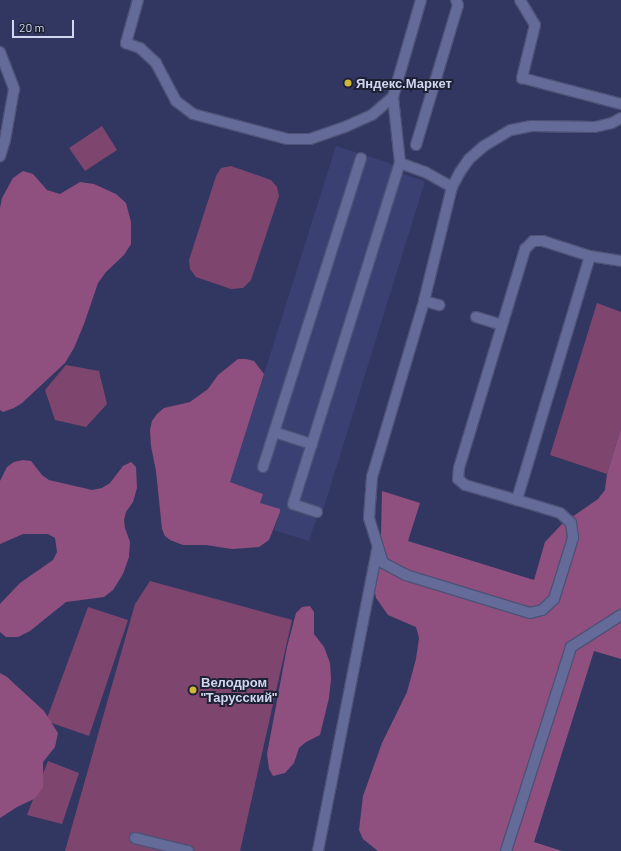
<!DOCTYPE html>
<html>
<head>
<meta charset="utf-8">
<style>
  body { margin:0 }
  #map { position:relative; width:621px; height:851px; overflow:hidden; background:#323761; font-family:Barlow,sans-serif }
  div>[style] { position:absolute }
  .built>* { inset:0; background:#3b4072 }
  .green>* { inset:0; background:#7e456f }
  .forest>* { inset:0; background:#90507f }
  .roads { filter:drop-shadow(1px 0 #4e5175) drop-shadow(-1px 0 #4e5175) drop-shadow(0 1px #4e5175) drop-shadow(0 -1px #4e5175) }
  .service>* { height:10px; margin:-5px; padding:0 5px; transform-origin:5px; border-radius:5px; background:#646b99 }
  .dots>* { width:11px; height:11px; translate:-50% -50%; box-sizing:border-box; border:2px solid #1e2134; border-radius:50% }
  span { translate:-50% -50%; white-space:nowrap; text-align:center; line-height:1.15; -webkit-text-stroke:4px #1e2134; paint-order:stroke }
  .poi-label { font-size:13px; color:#d1d6f1; font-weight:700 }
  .left { translate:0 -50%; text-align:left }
  .scale { position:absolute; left:12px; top:20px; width:62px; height:18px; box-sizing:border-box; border:2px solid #d1d6f1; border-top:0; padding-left:5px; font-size:12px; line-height:14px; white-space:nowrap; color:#d1d6f1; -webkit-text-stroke:3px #1e2134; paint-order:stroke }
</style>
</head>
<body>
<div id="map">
  <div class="built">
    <div style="clip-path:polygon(336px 146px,389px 163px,405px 175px,425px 181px,324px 507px,315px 522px,309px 541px,274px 530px,280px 512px,260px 503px,263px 494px,230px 482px)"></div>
  </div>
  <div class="green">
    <div style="clip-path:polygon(102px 126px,117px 150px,85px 171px,69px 148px)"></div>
    <div style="clip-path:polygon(231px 166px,271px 180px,277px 187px,279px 196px,251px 280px,243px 288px,231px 289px,196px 277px,190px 269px,189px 260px,216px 176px,221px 168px)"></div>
    <div style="clip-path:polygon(597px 303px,621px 312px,621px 428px,607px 474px,550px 455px)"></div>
    <div style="clip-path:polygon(66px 365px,99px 371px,107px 404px,86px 427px,55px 420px,45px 390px)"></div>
    <div style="clip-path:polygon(150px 581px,292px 620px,240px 851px,65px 851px,135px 604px)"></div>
    <div style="clip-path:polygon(88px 607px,128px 620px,89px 736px,46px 721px)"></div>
    <div style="clip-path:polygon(48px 761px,79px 773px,62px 824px,27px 815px)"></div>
  </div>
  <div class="forest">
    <div style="clip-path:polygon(23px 171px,33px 174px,47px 190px,60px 194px,80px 182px,94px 184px,116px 194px,126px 203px,131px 222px,131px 244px,124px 255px,106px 272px,98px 283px,84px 324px,74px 348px,65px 363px,22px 403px,14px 408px,3px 412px,0 410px,0 208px,2px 198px,13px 178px)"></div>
    <div style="clip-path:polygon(238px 359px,246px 359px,254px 361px,264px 374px,230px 482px,263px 494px,260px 503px,280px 509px,280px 512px,269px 540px,259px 547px,232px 549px,206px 545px,183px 545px,170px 540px,165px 536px,162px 529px,156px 471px,151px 446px,150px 430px,152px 421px,157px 414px,164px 408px,190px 402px,208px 389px,218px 375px)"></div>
    <div style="clip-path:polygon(621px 428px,621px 659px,594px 651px,534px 842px,562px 851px,378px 851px,363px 839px,359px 830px,363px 796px,382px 743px,407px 692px,416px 659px,419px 638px,416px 627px,388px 615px,376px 598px,374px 587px,378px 544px,381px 534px,382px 491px,420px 503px,408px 541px,534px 580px,545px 542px,562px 524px,598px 499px,605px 490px,607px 474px)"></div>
    <div style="clip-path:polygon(23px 460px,31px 461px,42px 475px,49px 480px,92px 490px,102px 488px,110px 483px,123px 466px,131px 462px,136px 467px,137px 488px,133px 502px,126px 512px,124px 520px,125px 528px,130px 542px,129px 557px,123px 574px,113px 590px,104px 597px,66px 602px,30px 631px,18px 637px,6px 637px,0 632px,0 604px,20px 583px,53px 560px,57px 552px,55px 538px,48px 534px,23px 534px,0 544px,0 481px,7px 467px,14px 462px)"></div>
    <div style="clip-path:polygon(310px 606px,314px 612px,314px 634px,324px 647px,330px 663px,331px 679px,329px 698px,320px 735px,306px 742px,299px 748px,294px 763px,285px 773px,273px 776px,269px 769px,267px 754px,287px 647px,296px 613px,302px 607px)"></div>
    <div style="clip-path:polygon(0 673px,7px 677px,44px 711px,58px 733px,55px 747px,43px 762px,43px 788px,34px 799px,17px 807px,0 818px)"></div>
  </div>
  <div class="roads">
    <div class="service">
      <div style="left:138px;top:0;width:45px;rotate:105.6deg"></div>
      <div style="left:126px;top:43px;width:15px;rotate:20deg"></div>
      <div style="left:140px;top:48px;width:22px;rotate:43deg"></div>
      <div style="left:156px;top:63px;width:43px;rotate:62.2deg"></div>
      <div style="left:176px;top:101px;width:21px;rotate:37deg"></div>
      <div style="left:193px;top:114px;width:97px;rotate:14.9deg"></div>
      <div style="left:287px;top:139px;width:23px"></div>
      <div style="left:310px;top:139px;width:39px;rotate:-19deg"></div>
      <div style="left:347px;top:126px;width:27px;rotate:-24deg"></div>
      <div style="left:372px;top:115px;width:28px;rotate:-41deg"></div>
      <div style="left:393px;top:97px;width:101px;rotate:-73.9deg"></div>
      <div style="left:520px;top:0;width:29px;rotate:59deg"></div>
      <div style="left:535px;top:25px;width:55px;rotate:103.8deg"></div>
      <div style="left:522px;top:78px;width:102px;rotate:14.7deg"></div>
      <div style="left:0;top:52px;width:40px;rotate:69deg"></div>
      <div style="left:14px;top:89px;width:52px;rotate:100deg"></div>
      <div style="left:5px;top:140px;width:17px;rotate:107deg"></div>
      <div style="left:393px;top:97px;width:66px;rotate:83.9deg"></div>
      <div style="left:400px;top:163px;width:27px;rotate:20deg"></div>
      <div style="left:425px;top:172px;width:31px;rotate:29deg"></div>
      <div style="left:416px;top:145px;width:146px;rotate:-73.3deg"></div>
      <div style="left:458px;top:5px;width:5px;rotate:-112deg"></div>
      <div style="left:590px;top:256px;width:255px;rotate:106.7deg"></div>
      <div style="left:517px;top:500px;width:54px;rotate:-163.9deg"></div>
      <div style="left:465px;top:485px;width:9px;rotate:-139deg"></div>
      <div style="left:458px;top:479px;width:11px;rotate:-85deg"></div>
      <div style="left:459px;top:468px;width:229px;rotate:-73.2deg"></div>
      <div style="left:525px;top:249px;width:11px;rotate:-45deg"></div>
      <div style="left:533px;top:241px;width:10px"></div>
      <div style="left:543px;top:241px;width:49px;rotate:17.7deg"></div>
      <div style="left:590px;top:256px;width:31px;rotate:9deg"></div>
      <div style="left:424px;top:301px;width:16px;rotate:15deg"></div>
      <div style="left:476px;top:317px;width:27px;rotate:17deg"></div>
      <div style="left:274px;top:432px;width:40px;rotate:18deg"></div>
      <div style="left:263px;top:467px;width:324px;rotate:-72.4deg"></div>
      <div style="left:517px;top:500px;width:45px;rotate:16.8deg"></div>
      <div style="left:560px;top:513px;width:15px;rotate:42deg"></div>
      <div style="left:571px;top:523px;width:15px;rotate:82deg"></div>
      <div style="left:573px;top:538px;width:64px;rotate:107.3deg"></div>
      <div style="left:554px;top:599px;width:16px;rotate:137deg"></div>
      <div style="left:542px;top:610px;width:12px;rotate:166deg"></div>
      <div style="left:530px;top:613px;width:130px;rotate:-163deg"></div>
      <div style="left:406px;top:575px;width:26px;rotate:-152deg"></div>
      <div style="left:383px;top:563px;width:47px;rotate:-107.3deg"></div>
      <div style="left:369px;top:518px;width:41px;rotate:-85.8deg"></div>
      <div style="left:372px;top:477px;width:184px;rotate:-73.5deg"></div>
      <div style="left:424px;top:301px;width:117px;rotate:-76.2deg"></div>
      <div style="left:452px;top:187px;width:17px;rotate:-62deg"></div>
      <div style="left:460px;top:172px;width:16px;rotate:-55deg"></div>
      <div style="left:469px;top:159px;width:20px;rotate:-41deg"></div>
      <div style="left:484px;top:146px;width:31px;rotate:-31deg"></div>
      <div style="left:511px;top:130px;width:21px;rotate:-11deg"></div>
      <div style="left:532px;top:126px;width:63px;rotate:0.9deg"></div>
      <div style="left:595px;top:127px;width:17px;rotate:-13deg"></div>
      <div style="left:612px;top:123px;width:10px;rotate:-29deg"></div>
      <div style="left:317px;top:512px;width:25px;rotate:-162deg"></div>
      <div style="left:293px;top:504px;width:357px;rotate:-72.6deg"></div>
      <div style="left:135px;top:838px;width:55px;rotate:13.8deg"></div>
      <div style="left:318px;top:851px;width:308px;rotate:-78.9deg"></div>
      <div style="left:506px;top:851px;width:214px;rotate:-72.3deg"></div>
      <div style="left:571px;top:647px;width:59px;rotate:-32.6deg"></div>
    </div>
  </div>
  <div class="dots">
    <div style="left:348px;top:83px;background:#d1b736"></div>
    <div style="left:193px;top:690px;background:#d1b736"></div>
  </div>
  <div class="poi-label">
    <span class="left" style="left:356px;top:83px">Яндекс.Маркет</span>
    <span class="left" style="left:201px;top:690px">Велодром<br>"Тарусский"</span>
  </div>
  <div class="scale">20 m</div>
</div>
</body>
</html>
